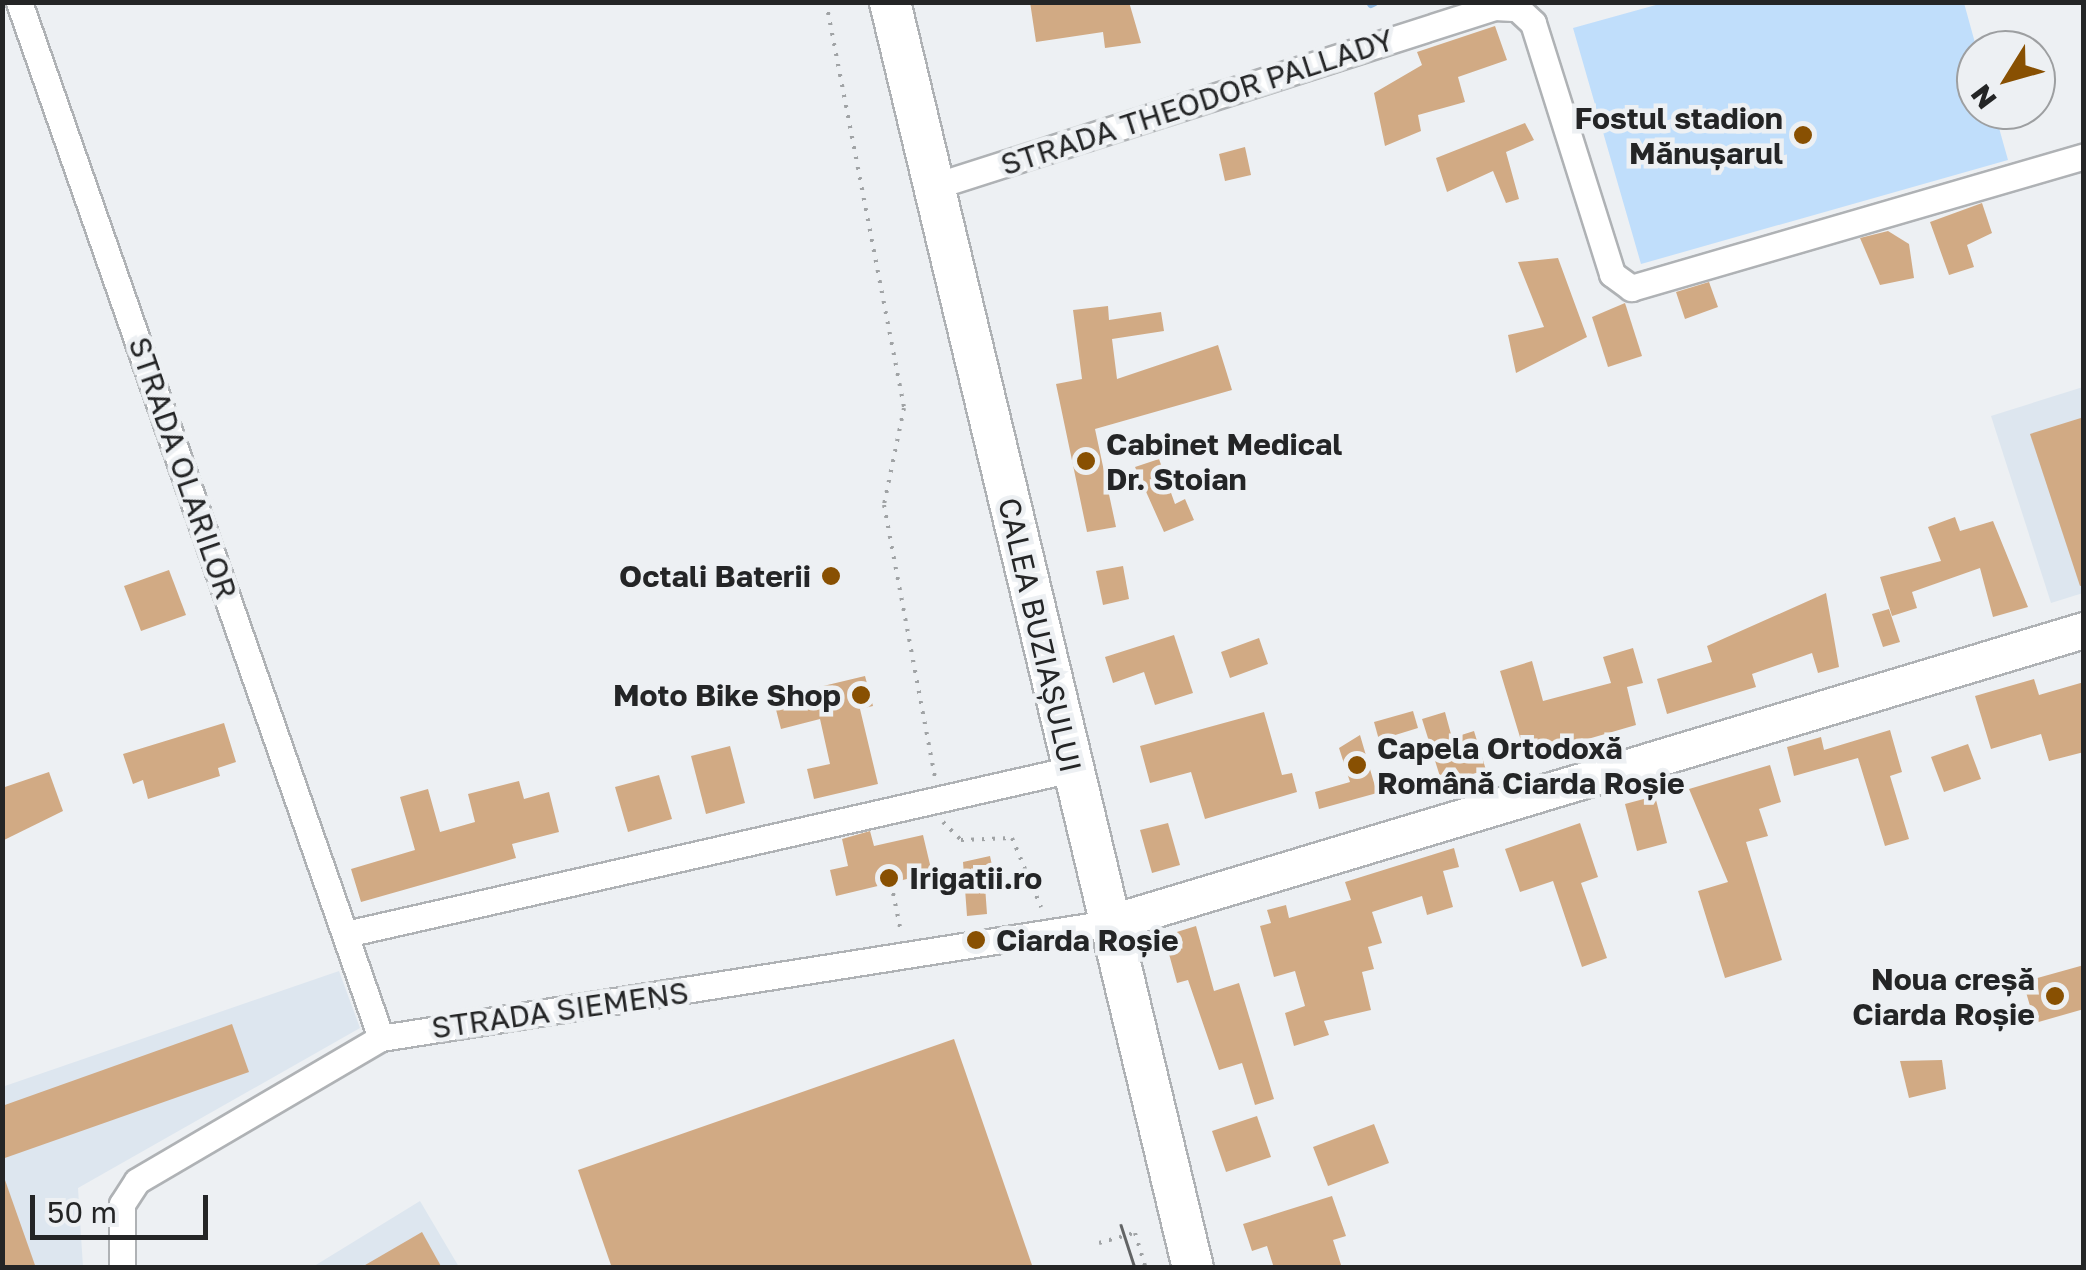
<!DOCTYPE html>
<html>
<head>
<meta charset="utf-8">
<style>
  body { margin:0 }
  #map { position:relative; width:2086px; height:1270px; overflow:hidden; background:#edf0f3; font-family:"Golos Text",sans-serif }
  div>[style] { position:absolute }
  .built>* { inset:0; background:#dde6ef }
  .green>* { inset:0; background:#c0defb }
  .stream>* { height:8px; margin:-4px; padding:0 4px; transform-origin:4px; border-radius:4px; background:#96bee4 }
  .building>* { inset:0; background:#d1aa84 }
  .path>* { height:4px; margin-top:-2px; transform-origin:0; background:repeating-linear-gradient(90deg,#a0a3a5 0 2.5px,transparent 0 10.5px) }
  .roads { filter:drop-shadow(2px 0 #afb2b5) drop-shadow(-2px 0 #afb2b5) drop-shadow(0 2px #afb2b5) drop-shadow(0 -2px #afb2b5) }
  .street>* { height:25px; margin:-12.5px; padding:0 12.5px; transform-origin:12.5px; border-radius:12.5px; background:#fff }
  .secondary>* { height:35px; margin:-17.5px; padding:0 17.5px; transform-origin:17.5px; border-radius:17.5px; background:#fff }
  .primary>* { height:40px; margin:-20px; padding:0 20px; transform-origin:20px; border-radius:20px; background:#fff }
  .tram>* { height:2.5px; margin:-1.25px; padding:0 1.25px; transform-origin:1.25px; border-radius:1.25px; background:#626465 }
  .dots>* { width:28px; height:28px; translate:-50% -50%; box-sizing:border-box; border:5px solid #edf0f3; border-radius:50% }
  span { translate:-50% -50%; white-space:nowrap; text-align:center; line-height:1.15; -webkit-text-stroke:9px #edf0f3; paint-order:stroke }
  .street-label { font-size:30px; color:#242526 }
  .poi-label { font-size:30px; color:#242526; font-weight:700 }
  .right { translate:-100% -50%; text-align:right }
  .left { translate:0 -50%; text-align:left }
  .frame { position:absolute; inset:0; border:5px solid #242526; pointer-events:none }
  .north { position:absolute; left:1956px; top:30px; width:100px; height:100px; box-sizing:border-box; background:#edf0f3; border:2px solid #9d9fa1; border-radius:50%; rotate:233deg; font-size:28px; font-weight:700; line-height:40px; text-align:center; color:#242526 }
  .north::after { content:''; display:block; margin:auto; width:35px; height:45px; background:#885002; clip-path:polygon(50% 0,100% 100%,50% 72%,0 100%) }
  .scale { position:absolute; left:30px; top:1195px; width:178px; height:45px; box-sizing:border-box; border:5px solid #242526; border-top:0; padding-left:12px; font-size:30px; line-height:35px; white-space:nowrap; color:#242526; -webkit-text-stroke:8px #edf0f3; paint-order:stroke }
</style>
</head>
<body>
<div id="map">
  <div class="built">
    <div style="clip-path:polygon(2083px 387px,2083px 593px,2051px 603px,1991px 416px)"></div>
    <div style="clip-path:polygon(339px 971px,360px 1028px,78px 1188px,83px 1267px,3px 1267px,2px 1087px)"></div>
    <div style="clip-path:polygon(420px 1201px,459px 1267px,311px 1268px)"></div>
  </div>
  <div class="green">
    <div style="clip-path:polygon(1663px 3px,1964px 3px,1977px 50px,1976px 110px,1994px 110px,2008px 160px,1641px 264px,1573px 28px)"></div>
  </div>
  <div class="stream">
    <div style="left:1371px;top:4px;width:4px;rotate:-27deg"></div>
  </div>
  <div class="building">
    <div style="clip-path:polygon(1030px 2px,1129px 2px,1141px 43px,1105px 48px,1103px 32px,1036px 42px)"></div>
    <div style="clip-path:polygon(1495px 26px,1507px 60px,1458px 77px,1465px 102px,1418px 115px,1421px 131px,1385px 146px,1374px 93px,1422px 65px,1417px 52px)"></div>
    <div style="clip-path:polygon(1525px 123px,1534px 140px,1506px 152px,1519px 199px,1506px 203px,1493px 171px,1447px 192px,1436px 158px)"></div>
    <div style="clip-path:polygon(1245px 147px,1251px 175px,1225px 181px,1219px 154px)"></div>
    <div style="clip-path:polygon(1982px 203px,1992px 233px,1967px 245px,1974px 267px,1949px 275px,1930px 222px)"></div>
    <div style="clip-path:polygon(1888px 231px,1909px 244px,1914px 278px,1880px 285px,1860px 238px)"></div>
    <div style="clip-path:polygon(1558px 258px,1587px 337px,1516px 373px,1508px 335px,1544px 327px,1518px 262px)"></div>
    <div style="clip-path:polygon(1709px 282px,1718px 307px,1685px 319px,1676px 292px)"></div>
    <div style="clip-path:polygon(1625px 303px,1642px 356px,1608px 367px,1592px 317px)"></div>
    <div style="clip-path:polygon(1108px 306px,1109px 320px,1161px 312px,1164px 331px,1112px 339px,1117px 379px,1218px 345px,1232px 390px,1095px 429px,1116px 527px,1087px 532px,1056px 384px,1082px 379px,1073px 310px)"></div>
    <div style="clip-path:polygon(2084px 417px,2084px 585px,2080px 586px,2030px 434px)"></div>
    <div style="clip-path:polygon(1159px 459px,1175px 504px,1185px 499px,1194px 520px,1164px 532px,1135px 467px)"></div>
    <div style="clip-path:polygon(1955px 517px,1960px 531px,1993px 521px,2028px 607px,1993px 617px,1980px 568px,1912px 592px,1917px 608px,1892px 616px,1880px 577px,1941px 561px,1928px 527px)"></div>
    <div style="clip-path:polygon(1123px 566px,1129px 599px,1103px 605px,1096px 571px)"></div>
    <div style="clip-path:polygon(169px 570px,186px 615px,141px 631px,124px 586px)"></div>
    <div style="clip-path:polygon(1826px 593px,1839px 667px,1818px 673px,1812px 653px,1752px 674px,1756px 687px,1667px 714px,1657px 679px,1712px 662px,1707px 646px)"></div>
    <div style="clip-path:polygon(1889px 609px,1900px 642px,1883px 647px,1872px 614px)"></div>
    <div style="clip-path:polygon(1174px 635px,1193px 693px,1155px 705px,1144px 672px,1113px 683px,1105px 657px)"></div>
    <div style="clip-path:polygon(1259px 638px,1268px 664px,1230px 678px,1221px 652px)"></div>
    <div style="clip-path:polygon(1633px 648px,1643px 683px,1627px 687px,1636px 725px,1526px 757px,1500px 671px,1532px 661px,1543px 701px,1611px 683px,1603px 657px)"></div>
    <div style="clip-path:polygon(865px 676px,873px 706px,860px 709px,878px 784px,814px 799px,807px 769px,830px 764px,820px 719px,781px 729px,773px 698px)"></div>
    <div style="clip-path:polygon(2034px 679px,2039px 695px,2084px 682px,2084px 752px,2049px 761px,2041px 734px,1991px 749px,1975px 696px)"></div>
    <div style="clip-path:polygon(1413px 711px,1418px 728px,1379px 740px,1374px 722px)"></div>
    <div style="clip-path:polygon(1264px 712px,1282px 775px,1292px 773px,1297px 792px,1205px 819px,1191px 772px,1150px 783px,1140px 746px)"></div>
    <div style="clip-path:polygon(1445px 712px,1452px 738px,1474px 731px,1486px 770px,1442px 783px,1422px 719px)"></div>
    <div style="clip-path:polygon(224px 723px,236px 762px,218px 768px,220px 776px,148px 799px,143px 780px,133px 784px,123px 754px)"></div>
    <div style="clip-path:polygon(1890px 730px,1902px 772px,1890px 776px,1909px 839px,1885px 846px,1858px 758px,1794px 776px,1787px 747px,1821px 737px,1824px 750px)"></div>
    <div style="clip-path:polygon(1360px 735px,1377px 793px,1319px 809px,1315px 792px,1350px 782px,1339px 748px)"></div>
    <div style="clip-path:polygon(1968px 744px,1981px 779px,1944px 792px,1931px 757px)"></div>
    <div style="clip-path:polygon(730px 746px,745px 803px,706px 814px,691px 756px)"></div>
    <div style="clip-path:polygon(1770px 765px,1781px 802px,1759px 809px,1768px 836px,1746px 842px,1782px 960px,1725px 978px,1698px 891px,1728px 882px,1689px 789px)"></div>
    <div style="clip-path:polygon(49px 772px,63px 811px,2px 841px,2px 788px)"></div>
    <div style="clip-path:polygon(659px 775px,672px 819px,628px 832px,615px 787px)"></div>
    <div style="clip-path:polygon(519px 781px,524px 799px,549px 792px,559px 832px,512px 844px,516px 858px,361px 902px,351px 869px,415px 850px,400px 797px,428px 789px,440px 832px,475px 822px,468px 794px)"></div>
    <div style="clip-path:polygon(1655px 796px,1667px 843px,1637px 851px,1625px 804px)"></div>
    <div style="clip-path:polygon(1168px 823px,1180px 865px,1152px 873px,1140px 830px)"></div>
    <div style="clip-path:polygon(1580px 823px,1598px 877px,1581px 883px,1607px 958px,1582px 967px,1553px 881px,1520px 892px,1505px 849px)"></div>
    <div style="clip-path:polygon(870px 831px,874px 846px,923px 835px,932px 873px,836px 896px,830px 870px,848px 866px,842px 839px)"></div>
    <div style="clip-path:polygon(1454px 848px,1459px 867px,1443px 871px,1453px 907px,1427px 915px,1422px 896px,1372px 912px,1382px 943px,1368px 947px,1374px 969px,1362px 972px,1371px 1010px,1324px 1021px,1329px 1035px,1294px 1046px,1285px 1013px,1305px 1006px,1295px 971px,1274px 977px,1260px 926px,1271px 923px,1267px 910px,1286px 905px,1289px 918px,1351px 900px,1345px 882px)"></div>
    <div style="clip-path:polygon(990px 856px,996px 884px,985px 886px,987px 914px,967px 916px,963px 862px)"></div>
    <div style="clip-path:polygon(1196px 926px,1214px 991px,1239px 983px,1274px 1099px,1255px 1105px,1242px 1063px,1219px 1070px,1188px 980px,1177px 983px,1164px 936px)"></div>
    <div style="clip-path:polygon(2084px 965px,2084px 1009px,2035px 1023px,2023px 982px)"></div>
    <div style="clip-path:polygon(232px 1024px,249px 1072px,2px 1159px,2px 1106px)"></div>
    <div style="clip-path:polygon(954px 1039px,1033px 1268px,612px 1268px,578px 1170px)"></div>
    <div style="clip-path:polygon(1942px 1060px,1946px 1089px,1909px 1098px,1900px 1061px)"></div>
    <div style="clip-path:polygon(1257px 1116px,1271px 1157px,1226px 1172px,1212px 1131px)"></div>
    <div style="clip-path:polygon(1374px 1124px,1389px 1163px,1328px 1186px,1313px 1147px)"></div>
    <div style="clip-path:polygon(5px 1180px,36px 1268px,2px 1268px)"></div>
    <div style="clip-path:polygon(1332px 1196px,1346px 1236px,1333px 1240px,1342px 1268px,1274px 1268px,1267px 1246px,1252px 1251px,1243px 1224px)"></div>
    <div style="clip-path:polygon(422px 1232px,442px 1268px,360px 1268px)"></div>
  </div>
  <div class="path">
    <div style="left:826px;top:2px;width:413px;rotate:79.1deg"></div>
    <div style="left:904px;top:408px;width:99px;rotate:101.7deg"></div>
    <div style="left:884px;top:505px;width:278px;rotate:79.4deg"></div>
    <div style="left:943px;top:822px;width:25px;rotate:45deg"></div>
    <div style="left:961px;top:840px;width:51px;rotate:-2.2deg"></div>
    <div style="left:1012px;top:838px;width:75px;rotate:67.2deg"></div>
    <div style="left:891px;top:883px;width:50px;rotate:78.5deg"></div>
    <div style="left:1099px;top:1243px;width:37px;rotate:-16deg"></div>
    <div style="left:1135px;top:1233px;width:37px;rotate:73deg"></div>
  </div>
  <div class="roads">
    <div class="street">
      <div style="left:19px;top:2px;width:1097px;rotate:70.74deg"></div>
      <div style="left:935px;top:186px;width:588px;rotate:-17.73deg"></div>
      <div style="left:1495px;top:7px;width:22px;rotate:3deg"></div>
      <div style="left:1517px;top:8px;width:22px;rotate:43deg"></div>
      <div style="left:1533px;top:23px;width:263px;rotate:72.5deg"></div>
      <div style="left:1612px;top:274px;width:24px;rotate:36deg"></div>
      <div style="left:1631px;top:288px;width:472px;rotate:-16.2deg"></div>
      <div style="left:346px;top:934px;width:745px;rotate:-12.8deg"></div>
      <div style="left:122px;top:1268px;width:64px;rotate:-90deg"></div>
      <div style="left:122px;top:1204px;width:27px;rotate:-57deg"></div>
      <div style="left:137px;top:1181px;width:283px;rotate:-30.4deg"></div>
      <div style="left:381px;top:1038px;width:737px;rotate:-8.98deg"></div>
    </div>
    <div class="secondary">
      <div style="left:1109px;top:923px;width:1018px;rotate:-16.73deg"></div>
    </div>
    <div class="primary">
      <div style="left:890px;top:2px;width:1302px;rotate:76.54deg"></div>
    </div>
  </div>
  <div class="tram">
    <div style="left:1121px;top:1225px;width:45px;rotate:72deg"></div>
  </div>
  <div class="dots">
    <div style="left:1803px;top:135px;background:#885002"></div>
    <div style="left:1086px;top:461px;background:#885002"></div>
    <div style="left:831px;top:576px;background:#885002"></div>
    <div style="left:861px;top:695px;background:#885002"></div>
    <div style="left:1357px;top:765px;background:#885002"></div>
    <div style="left:889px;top:878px;background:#885002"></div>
    <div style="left:976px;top:940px;background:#885002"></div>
    <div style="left:2055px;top:996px;background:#885002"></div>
  </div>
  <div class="street-label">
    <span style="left:1197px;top:102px;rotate:-18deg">STRADA THEODOR PALLADY</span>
    <span style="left:183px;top:468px;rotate:71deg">STRADA OLARILOR</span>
    <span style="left:1040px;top:635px;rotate:77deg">CALEA BUZIAȘULUI</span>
    <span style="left:560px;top:1010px;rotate:-8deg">STRADA SIEMENS</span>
  </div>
  <div class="poi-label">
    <span class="right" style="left:1783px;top:135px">Fostul stadion<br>Mănușarul</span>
    <span class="left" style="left:1106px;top:461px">Cabinet Medical<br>Dr. Stoian</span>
    <span class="right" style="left:811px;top:576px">Octali Baterii</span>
    <span class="right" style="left:841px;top:695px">Moto Bike Shop</span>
    <span class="left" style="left:1377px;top:765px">Capela Ortodoxă<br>Română Ciarda Roșie</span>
    <span class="left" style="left:909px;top:878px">Irigatii.ro</span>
    <span class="left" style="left:996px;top:940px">Ciarda Roșie</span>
    <span class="right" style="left:2035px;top:996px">Noua creșă<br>Ciarda Roșie</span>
  </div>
  <div class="frame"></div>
  <div class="north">N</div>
  <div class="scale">50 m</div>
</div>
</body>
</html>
